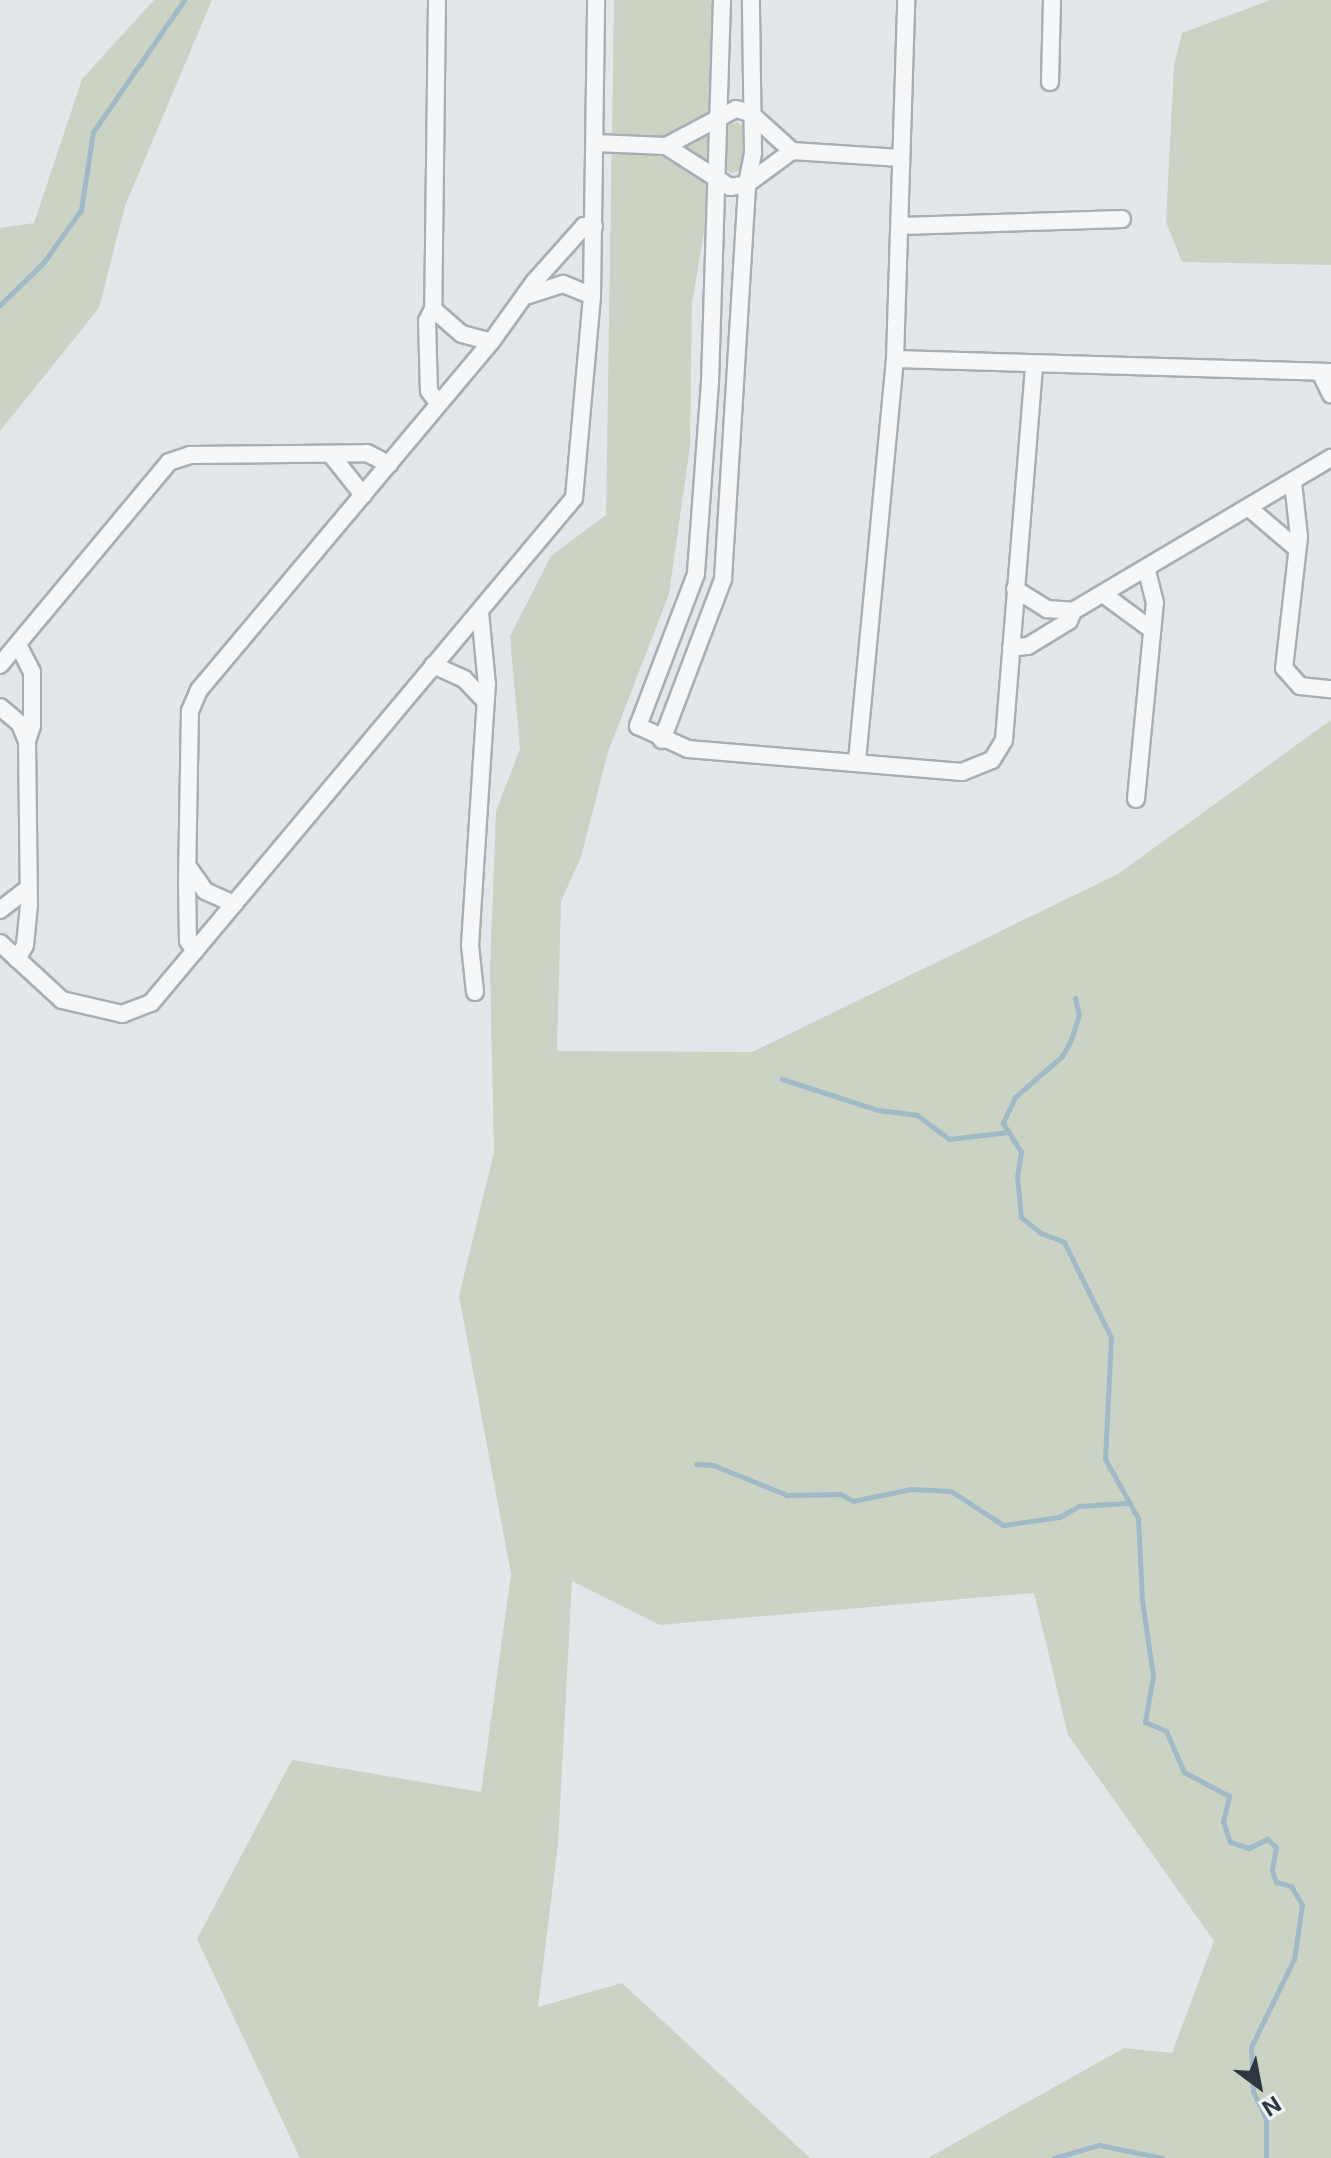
<!DOCTYPE html>
<html>
<head>
<meta charset="utf-8">
<style>
  body { margin:0 }
  #map { position:relative; width:1331px; height:2158px; overflow:hidden; background:#e3e7ea; font-family:Inter,sans-serif }
  div>[style] { position:absolute }
  .green>* { inset:0; background:#cbd3c5 }
  .stream>* { height:5px; margin:-2.5px; padding:0 2.5px; transform-origin:2.5px; border-radius:2.5px; background:#a1bac7 }
  .roads { filter:drop-shadow(2px 0 #a8afb4) drop-shadow(-2px 0 #a8afb4) drop-shadow(0 2px #a8afb4) drop-shadow(0 -2px #a8afb4) }
  .street>* { height:16px; margin:-8px; padding:0 8px; transform-origin:8px; border-radius:8px; background:#f5f7f8 }
  span { translate:-50% -50%; white-space:nowrap; text-align:center; line-height:1.15; -webkit-text-stroke:6px #f2f5f7; paint-order:stroke }
  .north { position:absolute; left:1219px; top:2046px; width:80px; height:80px; -webkit-text-stroke:6px #f2f5f7; paint-order:stroke; rotate:148deg; font-size:22px; font-weight:700; line-height:32px; text-align:center; color:#2c3741 }
  .north::after { content:''; display:block; margin:auto; width:28px; height:36px; background:#2c3741; clip-path:polygon(50% 0,100% 100%,50% 72%,0 100%) }
</style>
</head>
<body>
<div id="map">
  <div class="green">
    <div style="clip-path:polygon(154px 0,212px 0,125px 206px,99px 308px,0 431px,0 228px,34px 223px,82px 79px)"></div>
    <div style="clip-path:polygon(614px 0,715px 0,711px 190px,692px 303px,690px 446px,669px 594px,608px 752px,581px 857px,561px 901px,557px 1051px,752px 1052px,1118px 874px,1331px 720px,1331px 2158px,928px 2158px,1124px 2048px,1172px 2053px,1214px 1941px,1068px 1735px,1034px 1593px,660px 1625px,572px 1581px,558px 1844px,538px 2007px,622px 1983px,810px 2158px,300px 2158px,197px 1939px,292px 1760px,481px 1792px,511px 1574px,459px 1296px,494px 1152px,490px 970px,496px 811px,520px 749px,510px 636px,551px 556px,606px 515px)"></div>
    <div style="clip-path:polygon(1270px 0,1331px 0,1331px 265px,1182px 262px,1166px 222px,1174px 65px,1182px 33px)"></div>
    <div style="clip-path:polygon(737px 122px,746px 129px,746px 160px,742px 170px,731px 173px,722px 167px,726px 126px)"></div>
  </div>
  <div class="stream">
    <div style="left:0;top:305px;width:60px;rotate:-44.3deg"></div>
    <div style="left:43px;top:263px;width:65px;rotate:-54.4deg"></div>
    <div style="left:81px;top:210px;width:79px;rotate:-81.3deg"></div>
    <div style="left:93px;top:132px;width:160px;rotate:-55.4deg"></div>
    <div style="left:1075px;top:998px;width:17px;rotate:77deg"></div>
    <div style="left:1079px;top:1015px;width:26px;rotate:108deg"></div>
    <div style="left:1071px;top:1040px;width:18px;rotate:119deg"></div>
    <div style="left:1062px;top:1056px;width:62px;rotate:138.9deg"></div>
    <div style="left:1015px;top:1097px;width:29px;rotate:115deg"></div>
    <div style="left:1003px;top:1123px;width:34px;rotate:58deg"></div>
    <div style="left:1021px;top:1152px;width:25px;rotate:99deg"></div>
    <div style="left:1017px;top:1177px;width:40px;rotate:84.3deg"></div>
    <div style="left:1021px;top:1217px;width:26px;rotate:39deg"></div>
    <div style="left:1041px;top:1233px;width:25px;rotate:21deg"></div>
    <div style="left:1064px;top:1242px;width:106px;rotate:63.7deg"></div>
    <div style="left:1111px;top:1337px;width:122px;rotate:92.8deg"></div>
    <div style="left:1105px;top:1459px;width:68px;rotate:60.8deg"></div>
    <div style="left:1138px;top:1518px;width:82px;rotate:87.2deg"></div>
    <div style="left:1142px;top:1600px;width:77px;rotate:81.8deg"></div>
    <div style="left:1153px;top:1676px;width:47px;rotate:99.9deg"></div>
    <div style="left:1145px;top:1722px;width:23px;rotate:23deg"></div>
    <div style="left:1166px;top:1731px;width:45px;rotate:66.3deg"></div>
    <div style="left:1184px;top:1772px;width:51px;rotate:28.1deg"></div>
    <div style="left:1229px;top:1796px;width:26px;rotate:103deg"></div>
    <div style="left:1223px;top:1821px;width:22px;rotate:72deg"></div>
    <div style="left:1230px;top:1842px;width:20px;rotate:18deg"></div>
    <div style="left:1249px;top:1848px;width:20px;rotate:-27deg"></div>
    <div style="left:1267px;top:1839px;width:12px;rotate:42deg"></div>
    <div style="left:1276px;top:1847px;width:23px;rotate:100deg"></div>
    <div style="left:1272px;top:1870px;width:13px;rotate:72deg"></div>
    <div style="left:1276px;top:1882px;width:16px;rotate:15deg"></div>
    <div style="left:1291px;top:1886px;width:22px;rotate:60deg"></div>
    <div style="left:1302px;top:1905px;width:55px;rotate:98.4deg"></div>
    <div style="left:1294px;top:1959px;width:98px;rotate:116deg"></div>
    <div style="left:1251px;top:2047px;width:44px;rotate:87.4deg"></div>
    <div style="left:1253px;top:2091px;width:31px;rotate:65deg"></div>
    <div style="left:1266px;top:2119px;width:39px;rotate:90deg"></div>
    <div style="left:782px;top:1079px;width:101px;rotate:17.9deg"></div>
    <div style="left:878px;top:1110px;width:39px;rotate:7deg"></div>
    <div style="left:917px;top:1115px;width:40px;rotate:37deg"></div>
    <div style="left:949px;top:1139px;width:60px;rotate:-6.7deg"></div>
    <div style="left:696px;top:1464px;width:17px;rotate:3deg"></div>
    <div style="left:713px;top:1465px;width:80px;rotate:22.1deg"></div>
    <div style="left:787px;top:1495px;width:53px;rotate:-1.1deg"></div>
    <div style="left:840px;top:1494px;width:15px;rotate:28deg"></div>
    <div style="left:853px;top:1501px;width:59px;rotate:-11.7deg"></div>
    <div style="left:911px;top:1489px;width:40px;rotate:2.9deg"></div>
    <div style="left:951px;top:1491px;width:62px;rotate:33.2deg"></div>
    <div style="left:1003px;top:1525px;width:57px;rotate:-8.1deg"></div>
    <div style="left:1059px;top:1517px;width:23px;rotate:-29deg"></div>
    <div style="left:1079px;top:1506px;width:49px;rotate:-3.5deg"></div>
    <div style="left:1054px;top:2158px;width:47px;rotate:-16.1deg"></div>
    <div style="left:1099px;top:2145px;width:65px;rotate:11.5deg"></div>
  </div>
  <div class="roads">
    <div class="street">
      <div style="left:437px;top:0;width:309px;rotate:90.7deg"></div>
      <div style="left:433px;top:309px;width:13px;rotate:117deg"></div>
      <div style="left:427px;top:321px;width:70px;rotate:88.4deg"></div>
      <div style="left:429px;top:391px;width:15px;rotate:53deg"></div>
      <div style="left:722px;top:0;width:382px;rotate:91.8deg"></div>
      <div style="left:710px;top:382px;width:193px;rotate:94.2deg"></div>
      <div style="left:696px;top:574px;width:163px;rotate:110.9deg"></div>
      <div style="left:638px;top:726px;width:55px;rotate:24.7deg"></div>
      <div style="left:688px;top:749px;width:275px;rotate:4.8deg"></div>
      <div style="left:962px;top:772px;width:32px;rotate:-22deg"></div>
      <div style="left:992px;top:760px;width:23px;rotate:-59deg"></div>
      <div style="left:1004px;top:740px;width:377px;rotate:-85.4deg"></div>
      <div style="left:1050px;top:82px;width:82px;rotate:-88.6deg"></div>
      <div style="left:595px;top:143px;width:71px;rotate:2.4deg"></div>
      <div style="left:666px;top:146px;width:79px;rotate:-27.9deg"></div>
      <div style="left:736px;top:109px;width:15px;rotate:16deg"></div>
      <div style="left:750px;top:113px;width:57px;rotate:42.1deg"></div>
      <div style="left:792px;top:151px;width:109px;rotate:3.7deg"></div>
      <div style="left:666px;top:146px;width:76px;rotate:32.6deg"></div>
      <div style="left:730px;top:187px;width:17px;rotate:-10deg"></div>
      <div style="left:747px;top:184px;width:56px;rotate:-36.3deg"></div>
      <div style="left:902px;top:226px;width:220px;rotate:-1.8deg"></div>
      <div style="left:529px;top:295px;width:36px;rotate:-18deg"></div>
      <div style="left:563px;top:284px;width:31px;rotate:22deg"></div>
      <div style="left:433px;top:309px;width:38px;rotate:41deg"></div>
      <div style="left:462px;top:334px;width:30px;rotate:15deg"></div>
      <div style="left:895px;top:359px;width:436px;rotate:1.7deg"></div>
      <div style="left:1320px;top:372px;width:25px;rotate:64deg"></div>
      <div style="left:332px;top:456px;width:50px;rotate:51.5deg"></div>
      <div style="left:1293px;top:482px;width:55px;rotate:83.8deg"></div>
      <div style="left:1299px;top:537px;width:132px;rotate:96.5deg"></div>
      <div style="left:1284px;top:668px;width:24px;rotate:48deg"></div>
      <div style="left:1300px;top:686px;width:31px;rotate:6deg"></div>
      <div style="left:1249px;top:508px;width:60px;rotate:40.3deg"></div>
      <div style="left:1015px;top:589px;width:38px;rotate:32deg"></div>
      <div style="left:1047px;top:609px;width:26px;rotate:4deg"></div>
      <div style="left:1073px;top:611px;width:300px;rotate:-30.7deg"></div>
      <div style="left:1103px;top:594px;width:61px;rotate:36.3deg"></div>
      <div style="left:1011px;top:648px;width:17px;rotate:-7deg"></div>
      <div style="left:1028px;top:646px;width:48px;rotate:-31.4deg"></div>
      <div style="left:1069px;top:621px;width:11px;rotate:-68deg"></div>
      <div style="left:0;top:665px;width:264px;rotate:-50.2deg"></div>
      <div style="left:169px;top:462px;width:22px;rotate:-18deg"></div>
      <div style="left:190px;top:455px;width:177px;rotate:-0.6deg"></div>
      <div style="left:367px;top:453px;width:25px;rotate:27deg"></div>
      <div style="left:433px;top:665px;width:34px;rotate:24deg"></div>
      <div style="left:464px;top:679px;width:28px;rotate:46deg"></div>
      <div style="left:0;top:707px;width:26px;rotate:40deg"></div>
      <div style="left:20px;top:724px;width:18px;rotate:68deg"></div>
      <div style="left:662px;top:740px;width:172px;rotate:-69.2deg"></div>
      <div style="left:723px;top:579px;width:396px;rotate:-86.5deg"></div>
      <div style="left:747px;top:184px;width:33px;rotate:-79deg"></div>
      <div style="left:753px;top:152px;width:152px;rotate:-90.8deg"></div>
      <div style="left:857px;top:761px;width:404px;rotate:-84.6deg"></div>
      <div style="left:895px;top:359px;width:359px;rotate:-88.2deg"></div>
      <div style="left:1136px;top:799px;width:197px;rotate:-84.5deg"></div>
      <div style="left:1155px;top:603px;width:34px;rotate:-104deg"></div>
      <div style="left:189px;top:868px;width:28px;rotate:55deg"></div>
      <div style="left:205px;top:891px;width:32px;rotate:24deg"></div>
      <div style="left:0;top:910px;width:33px;rotate:-38deg"></div>
      <div style="left:0;top:943px;width:84px;rotate:42.6deg"></div>
      <div style="left:62px;top:1000px;width:62px;rotate:13.1deg"></div>
      <div style="left:122px;top:1014px;width:31px;rotate:-21deg"></div>
      <div style="left:151px;top:1003px;width:659px;rotate:-50.05deg"></div>
      <div style="left:574px;top:498px;width:203px;rotate:-84.9deg"></div>
      <div style="left:592px;top:296px;width:296px;rotate:-89.2deg"></div>
      <div style="left:195px;top:951px;width:12px;rotate:-125deg"></div>
      <div style="left:188px;top:941px;width:60px;rotate:-91deg"></div>
      <div style="left:187px;top:881px;width:170px;rotate:-89deg"></div>
      <div style="left:190px;top:711px;width:23px;rotate:-67deg"></div>
      <div style="left:199px;top:690px;width:454px;rotate:-50deg"></div>
      <div style="left:491px;top:342px;width:74px;rotate:-54.4deg"></div>
      <div style="left:534px;top:282px;width:75px;rotate:-48.2deg"></div>
      <div style="left:584px;top:226px;width:10px"></div>
      <div style="left:17px;top:959px;width:16px;rotate:-60deg"></div>
      <div style="left:25px;top:945px;width:40px;rotate:-84.3deg"></div>
      <div style="left:29px;top:905px;width:164px;rotate:-90.7deg"></div>
      <div style="left:27px;top:741px;width:16px;rotate:-72deg"></div>
      <div style="left:32px;top:726px;width:54px;rotate:-90deg"></div>
      <div style="left:32px;top:672px;width:31px;rotate:-117deg"></div>
      <div style="left:475px;top:992px;width:47px;rotate:-96.1deg"></div>
      <div style="left:470px;top:945px;width:261px;rotate:-86.3deg"></div>
      <div style="left:487px;top:685px;width:73px;rotate:-95.5deg"></div>
    </div>
  </div>
  <div class="north">N</div>
</div>
</body>
</html>
